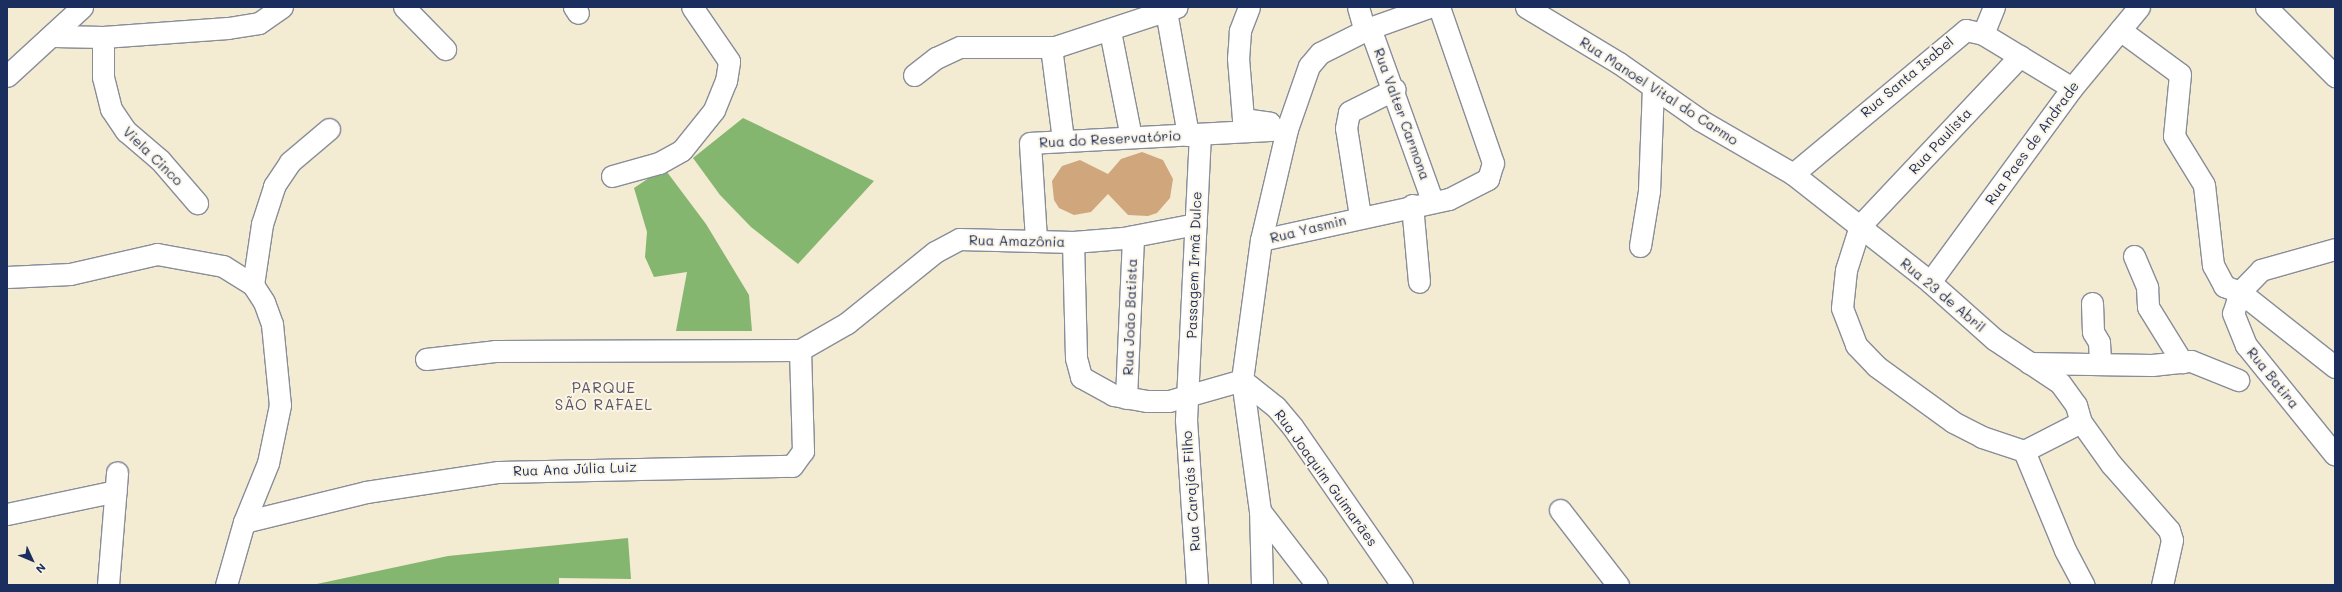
<!DOCTYPE html>
<html>
<head>
<meta charset="utf-8">
<style>
  body { margin:0 }
  #map { position:relative; width:2342px; height:592px; overflow:hidden; background:#f4ebd3; font-family:Mali,sans-serif }
  div>[style] { position:absolute }
  .forest>* { inset:0; background:#84b670 }
  .building>* { inset:0; background:#d0a67d }
  .roads { filter:drop-shadow(1px 0 #888d98) drop-shadow(-1px 0 #888d98) drop-shadow(0 1px #888d98) drop-shadow(0 -1px #888d98) }
  .minor>* { height:21px; margin:-10.5px; padding:0 10.5px; transform-origin:10.5px; border-radius:10.5px; background:#fff }
  span { translate:-50% -50%; white-space:nowrap; text-align:center; line-height:1.15; -webkit-text-stroke:4px #fcf5e5; paint-order:stroke }
  .street-label { font-size:14px; color:#1b2f5e }
  .neighbourhood-label { font-size:15px; color:#5a5969; letter-spacing:1px }
  .frame { position:absolute; inset:0; border:8px solid #1b2f5e; pointer-events:none }
  .north { position:absolute; left:12px; top:540px; width:40px; height:40px; -webkit-text-stroke:3px #fcf5e5; paint-order:stroke; rotate:134deg; font-size:11px; font-weight:700; line-height:16px; text-align:center; color:#1b2f5e }
  .north::after { content:''; display:block; margin:auto; width:14px; height:18px; background:#1b2f5e; clip-path:polygon(50% 0,100% 100%,50% 72%,0 100%) }
</style>
</head>
<body>
<div id="map">
  <div class="forest">
    <div style="clip-path:polygon(743px 118px,874px 181px,798px 264px,751px 227px,720px 195px,693px 158px)"></div>
    <div style="clip-path:polygon(664px 168px,706px 224px,749px 295px,752px 331px,676px 331px,687px 272px,654px 277px,645px 257px,647px 232px,634px 188px)"></div>
    <div style="clip-path:polygon(628px 538px,631px 579px,559px 578px,559px 585px,312px 585px,448px 556px)"></div>
  </div>
  <div class="building">
    <div style="clip-path:polygon(1142px 152px,1163px 160px,1173px 179px,1170px 198px,1157px 213px,1148px 216px,1128px 215px,1108px 194px,1091px 212px,1074px 215px,1059px 208px,1054px 200px,1052px 181px,1062px 166px,1080px 160px,1108px 174px,1121px 159px)"></div>
  </div>
  <div class="roads">
    <div class="minor">
      <div style="left:404px;top:7px;width:59px;rotate:45.7deg"></div>
      <div style="left:574px;top:7px;width:7px;rotate:56deg"></div>
      <div style="left:1249px;top:7px;width:26px;rotate:111deg"></div>
      <div style="left:1240px;top:31px;width:27px;rotate:94deg"></div>
      <div style="left:1238px;top:58px;width:61px;rotate:85.3deg"></div>
      <div style="left:1243px;top:119px;width:27px;rotate:8deg"></div>
      <div style="left:1358px;top:7px;width:25px;rotate:74deg"></div>
      <div style="left:1526px;top:7px;width:109px;rotate:31.1deg"></div>
      <div style="left:1619px;top:63px;width:99px;rotate:35.1deg"></div>
      <div style="left:1700px;top:120px;width:108px;rotate:30.1deg"></div>
      <div style="left:1793px;top:174px;width:174px;rotate:38.2deg"></div>
      <div style="left:1930px;top:282px;width:86px;rotate:41.7deg"></div>
      <div style="left:1994px;top:339px;width:79px;rotate:33.7deg"></div>
      <div style="left:2060px;top:383px;width:27px;rotate:54deg"></div>
      <div style="left:2076px;top:405px;width:18px;rotate:74deg"></div>
      <div style="left:2081px;top:422px;width:52px;rotate:54.5deg"></div>
      <div style="left:2111px;top:464px;width:88px;rotate:48.7deg"></div>
      <div style="left:2169px;top:530px;width:10px;rotate:73deg"></div>
      <div style="left:2172px;top:540px;width:46px;rotate:102.5deg"></div>
      <div style="left:2266px;top:7px;width:98px;rotate:45deg"></div>
      <div style="left:1166px;top:11px;width:126px;rotate:79.9deg"></div>
      <div style="left:1370px;top:28px;width:183px;rotate:70.2deg"></div>
      <div style="left:2120px;top:30px;width:74px;rotate:36.3deg"></div>
      <div style="left:2180px;top:74px;width:62px;rotate:95.5deg"></div>
      <div style="left:2174px;top:136px;width:57px;rotate:58.5deg"></div>
      <div style="left:2204px;top:185px;width:81px;rotate:83.6deg"></div>
      <div style="left:2213px;top:265px;width:24px;rotate:62deg"></div>
      <div style="left:2224px;top:286px;width:17px;rotate:21deg"></div>
      <div style="left:2240px;top:292px;width:121px;rotate:38.3deg"></div>
      <div style="left:1110px;top:31px;width:108px;rotate:78.8deg"></div>
      <div style="left:1983px;top:34px;width:29px;rotate:-68deg"></div>
      <div style="left:54px;top:36px;width:49px;rotate:1.2deg"></div>
      <div style="left:103px;top:37px;width:125px;rotate:-4.1deg"></div>
      <div style="left:228px;top:28px;width:31px;rotate:-9deg"></div>
      <div style="left:259px;top:23px;width:28px;rotate:-35deg"></div>
      <div style="left:103px;top:37px;width:40px;rotate:90deg"></div>
      <div style="left:103px;top:77px;width:33px;rotate:76deg"></div>
      <div style="left:111px;top:109px;width:27px;rotate:56deg"></div>
      <div style="left:126px;top:131px;width:45px;rotate:40.5deg"></div>
      <div style="left:160px;top:160px;width:57px;rotate:49.3deg"></div>
      <div style="left:1051px;top:47px;width:93px;rotate:82.6deg"></div>
      <div style="left:2020px;top:56px;width:233px;rotate:133.3deg"></div>
      <div style="left:1860px;top:226px;width:46px;rotate:107.7deg"></div>
      <div style="left:1846px;top:270px;width:38px;rotate:96deg"></div>
      <div style="left:1842px;top:308px;width:40px;rotate:69deg"></div>
      <div style="left:1856px;top:345px;width:29px;rotate:46deg"></div>
      <div style="left:1876px;top:366px;width:95px;rotate:36deg"></div>
      <div style="left:1953px;top:422px;width:33px;rotate:27deg"></div>
      <div style="left:1982px;top:437px;width:44px;rotate:18.4deg"></div>
      <div style="left:2024px;top:451px;width:64px;rotate:-27deg"></div>
      <div style="left:914px;top:75px;width:28px;rotate:-38deg"></div>
      <div style="left:936px;top:58px;width:26px;rotate:-25deg"></div>
      <div style="left:960px;top:47px;width:95px"></div>
      <div style="left:1055px;top:47px;width:128px;rotate:-18.2deg"></div>
      <div style="left:7px;top:76px;width:102px;rotate:-42.6deg"></div>
      <div style="left:1793px;top:174px;width:225px;rotate:-39.8deg"></div>
      <div style="left:1966px;top:30px;width:17px;rotate:13deg"></div>
      <div style="left:1983px;top:34px;width:104px;rotate:31.2deg"></div>
      <div style="left:612px;top:176px;width:49px;rotate:-15.5deg"></div>
      <div style="left:659px;top:163px;width:26px;rotate:-29deg"></div>
      <div style="left:682px;top:150px;width:51px;rotate:-51.3deg"></div>
      <div style="left:714px;top:110px;width:31px;rotate:-68deg"></div>
      <div style="left:726px;top:81px;width:20px;rotate:-81deg"></div>
      <div style="left:729px;top:61px;width:65px;rotate:-124.4deg"></div>
      <div style="left:1412px;top:205px;width:77px;rotate:84.8deg"></div>
      <div style="left:1360px;top:216px;width:89px;rotate:-99deg"></div>
      <div style="left:1346px;top:128px;width:16px;rotate:-79deg"></div>
      <div style="left:1349px;top:112px;width:51px;rotate:-26.6deg"></div>
      <div style="left:1036px;top:239px;width:96px;rotate:-93.6deg"></div>
      <div style="left:1030px;top:143px;width:257px;rotate:-3.1deg"></div>
      <div style="left:1261px;top:240px;width:192px;rotate:-12.3deg"></div>
      <div style="left:1449px;top:199px;width:44px;rotate:-27.1deg"></div>
      <div style="left:1488px;top:179px;width:17px;rotate:-73deg"></div>
      <div style="left:1493px;top:163px;width:165px;rotate:-109.1deg"></div>
      <div style="left:1073px;top:242px;width:116px;rotate:88.5deg"></div>
      <div style="left:1076px;top:358px;width:20px;rotate:75deg"></div>
      <div style="left:1081px;top:377px;width:37px;rotate:29deg"></div>
      <div style="left:1113px;top:395px;width:35px;rotate:10deg"></div>
      <div style="left:1147px;top:401px;width:22px"></div>
      <div style="left:1169px;top:401px;width:76px;rotate:-16deg"></div>
      <div style="left:1242px;top:380px;width:43px;rotate:38.5deg"></div>
      <div style="left:1276px;top:407px;width:25px;rotate:50deg"></div>
      <div style="left:1292px;top:426px;width:193px;rotate:55.3deg"></div>
      <div style="left:1640px;top:246px;width:56px;rotate:-80.7deg"></div>
      <div style="left:1649px;top:191px;width:103px;rotate:-87.8deg"></div>
      <div style="left:2335px;top:249px;width:77px;rotate:164.2deg"></div>
      <div style="left:2261px;top:270px;width:30px;rotate:134deg"></div>
      <div style="left:2240px;top:292px;width:22px;rotate:108deg"></div>
      <div style="left:2233px;top:313px;width:35px;rotate:68deg"></div>
      <div style="left:2246px;top:345px;width:141px;rotate:51deg"></div>
      <div style="left:2134px;top:256px;width:34px;rotate:67deg"></div>
      <div style="left:2147px;top:287px;width:20px;rotate:87deg"></div>
      <div style="left:2148px;top:307px;width:65px;rotate:58.3deg"></div>
      <div style="left:7px;top:277px;width:63px;rotate:-2.7deg"></div>
      <div style="left:70px;top:274px;width:89px;rotate:-12.9deg"></div>
      <div style="left:157px;top:254px;width:67px;rotate:10.3deg"></div>
      <div style="left:223px;top:266px;width:36px;rotate:32deg"></div>
      <div style="left:253px;top:285px;width:20px;rotate:57deg"></div>
      <div style="left:264px;top:302px;width:23px;rotate:70deg"></div>
      <div style="left:272px;top:324px;width:81px;rotate:84.4deg"></div>
      <div style="left:280px;top:405px;width:59px;rotate:101.7deg"></div>
      <div style="left:268px;top:463px;width:64px;rotate:112.1deg"></div>
      <div style="left:244px;top:522px;width:66px;rotate:105.9deg"></div>
      <div style="left:1930px;top:282px;width:240px;rotate:-53.8deg"></div>
      <div style="left:2072px;top:88px;width:105px;rotate:-50.4deg"></div>
      <div style="left:253px;top:285px;width:62px;rotate:-81.6deg"></div>
      <div style="left:262px;top:224px;width:40px;rotate:-72deg"></div>
      <div style="left:274px;top:186px;width:29px;rotate:-56deg"></div>
      <div style="left:290px;top:162px;width:51px;rotate:-40.2deg"></div>
      <div style="left:2092px;top:303px;width:29px;rotate:88deg"></div>
      <div style="left:2093px;top:332px;width:12px;rotate:59deg"></div>
      <div style="left:2099px;top:342px;width:21px;rotate:87deg"></div>
      <div style="left:800px;top:350px;width:54px;rotate:-29.9deg"></div>
      <div style="left:847px;top:323px;width:113px;rotate:-38.9deg"></div>
      <div style="left:935px;top:252px;width:27px;rotate:-28deg"></div>
      <div style="left:959px;top:239px;width:114px;rotate:1.5deg"></div>
      <div style="left:1073px;top:242px;width:50px;rotate:-4.6deg"></div>
      <div style="left:1123px;top:238px;width:74px;rotate:-10.9deg"></div>
      <div style="left:426px;top:359px;width:69px;rotate:-6.6deg"></div>
      <div style="left:495px;top:351px;width:305px;rotate:-0.2deg"></div>
      <div style="left:2029px;top:363px;width:123px;rotate:0.9deg"></div>
      <div style="left:2152px;top:365px;width:39px;rotate:-6deg"></div>
      <div style="left:2191px;top:361px;width:51px;rotate:22deg"></div>
      <div style="left:1126px;top:398px;width:162px;rotate:-87.5deg"></div>
      <div style="left:2024px;top:451px;width:107px;rotate:67.5deg"></div>
      <div style="left:2065px;top:550px;width:40px;rotate:62deg"></div>
      <div style="left:1560px;top:510px;width:95px;rotate:52.3deg"></div>
      <div style="left:1260px;top:511px;width:93px;rotate:52.4deg"></div>
      <div style="left:7px;top:514px;width:111px;rotate:-11.9deg"></div>
      <div style="left:244px;top:522px;width:126px;rotate:-13.8deg"></div>
      <div style="left:366px;top:492px;width:134px;rotate:-8.6deg"></div>
      <div style="left:499px;top:472px;width:293px;rotate:-1.2deg"></div>
      <div style="left:792px;top:466px;width:19px;rotate:-54deg"></div>
      <div style="left:803px;top:451px;width:101px;rotate:-91.7deg"></div>
      <div style="left:108px;top:585px;width:113px;rotate:-85.4deg"></div>
      <div style="left:1197px;top:585px;width:165px;rotate:-93.8deg"></div>
      <div style="left:1186px;top:420px;width:286px;rotate:-87.2deg"></div>
      <div style="left:1262px;top:585px;width:74px;rotate:-91.5deg"></div>
      <div style="left:1260px;top:511px;width:132px;rotate:-97.8deg"></div>
      <div style="left:1242px;top:380px;width:141px;rotate:-82.3deg"></div>
      <div style="left:1261px;top:240px;width:114px;rotate:-76.8deg"></div>
      <div style="left:1287px;top:129px;width:67px;rotate:-70.8deg"></div>
      <div style="left:1309px;top:66px;width:17px;rotate:-50deg"></div>
      <div style="left:1320px;top:53px;width:56px;rotate:-26.6deg"></div>
      <div style="left:1370px;top:28px;width:63px;rotate:-19.6deg"></div>
    </div>
  </div>
  <div class="street-label">
    <span style="left:1907px;top:77px;rotate:-40deg">Rua Santa Isabel</span>
    <span style="left:1659px;top:91px;rotate:33deg">Rua Manoel Vital do Carmo</span>
    <span style="left:1402px;top:114px;rotate:70deg">Rua Valter Carmona</span>
    <span style="left:1110px;top:139px;rotate:-3deg">Rua do Reservatório</span>
    <span style="left:1940px;top:141px;rotate:-47deg">Rua Paulista</span>
    <span style="left:2032px;top:143px;rotate:-54deg">Rua Paes de Andrade</span>
    <span style="left:153px;top:156px;rotate:44deg">Viela Cinco</span>
    <span style="left:1308px;top:229px;rotate:-14deg">Rua Yasmin</span>
    <span style="left:1017px;top:241px;rotate:1deg">Rua Amazônia</span>
    <span style="left:1194px;top:265px;rotate:-88deg">Passagem Irmã Dulce</span>
    <span style="left:1943px;top:295px;rotate:40deg">Rua 23 de Abril</span>
    <span style="left:1130px;top:317px;rotate:-88deg">Rua João Batista</span>
    <span style="left:2273px;top:378px;rotate:51deg">Rua Batira</span>
    <span style="left:575px;top:469px;rotate:-2deg">Rua Ana Júlia Luiz</span>
    <span style="left:1326px;top:478px;rotate:54deg">Rua Joaquim Guimarães</span>
    <span style="left:1191px;top:491px;rotate:-94deg">Rua Carajás Filho</span>
  </div>
  <div class="neighbourhood-label">
    <span style="left:604px;top:396px">PARQUE<br>SÃO RAFAEL</span>
  </div>
  <div class="frame"></div>
  <div class="north">N</div>
</div>
</body>
</html>
